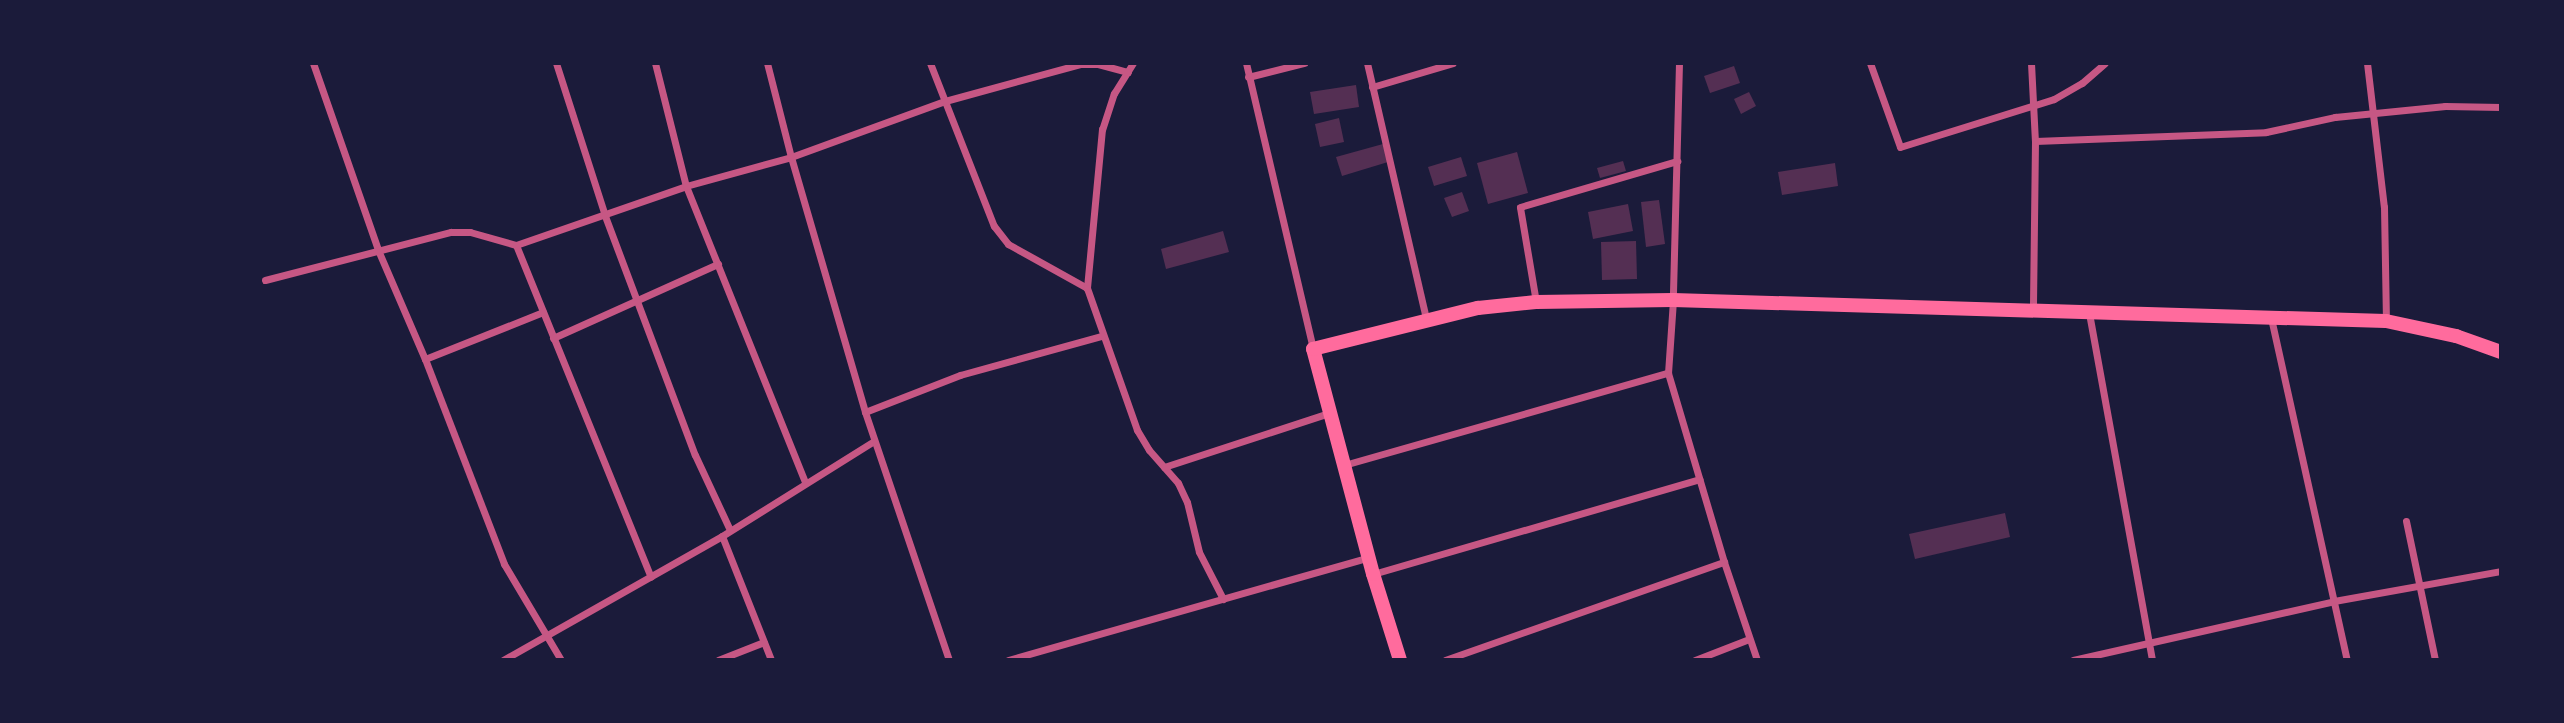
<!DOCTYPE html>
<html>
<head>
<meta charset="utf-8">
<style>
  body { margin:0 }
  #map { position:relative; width:2564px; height:723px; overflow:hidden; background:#1b1b3a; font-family:"Source Sans 3",sans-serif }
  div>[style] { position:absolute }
  .building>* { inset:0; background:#542f53 }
  .minor>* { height:7px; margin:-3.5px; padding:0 3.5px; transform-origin:3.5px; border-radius:3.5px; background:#c65784 }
  .secondary>* { height:14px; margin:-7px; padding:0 7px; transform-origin:7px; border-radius:7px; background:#ff6b9d }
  span { translate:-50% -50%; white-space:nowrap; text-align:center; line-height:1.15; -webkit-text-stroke:7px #1b1b3a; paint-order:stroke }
  .frame { position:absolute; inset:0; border:65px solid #1b1b3a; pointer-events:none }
</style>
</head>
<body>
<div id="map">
  <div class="building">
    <div style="clip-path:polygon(1734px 66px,1740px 83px,1710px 93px,1704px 76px)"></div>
    <div style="clip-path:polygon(1356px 85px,1359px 107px,1314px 114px,1310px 92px)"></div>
    <div style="clip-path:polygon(1749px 92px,1756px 106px,1741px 114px,1734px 99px)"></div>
    <div style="clip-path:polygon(1339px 118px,1344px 142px,1320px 147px,1315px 124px)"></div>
    <div style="clip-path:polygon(1383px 144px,1388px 162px,1342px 176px,1336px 157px)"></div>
    <div style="clip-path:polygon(1517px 152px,1528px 193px,1488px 204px,1477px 163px)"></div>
    <div style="clip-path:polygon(1461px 157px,1467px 176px,1434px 186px,1428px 167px)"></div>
    <div style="clip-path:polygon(1623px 161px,1626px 171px,1600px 178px,1597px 168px)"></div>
    <div style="clip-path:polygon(1835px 163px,1838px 186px,1782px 195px,1778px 172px)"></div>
    <div style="clip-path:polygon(1462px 192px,1469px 211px,1452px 217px,1444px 198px)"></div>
    <div style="clip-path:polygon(1659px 200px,1665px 244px,1646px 247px,1641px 202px)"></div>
    <div style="clip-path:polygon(1628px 204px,1633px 231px,1593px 239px,1588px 212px)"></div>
    <div style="clip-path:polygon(1223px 231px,1229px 252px,1166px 269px,1161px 249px)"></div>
    <div style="clip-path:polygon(1636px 241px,1637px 279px,1602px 280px,1601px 242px)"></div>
    <div style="clip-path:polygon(2005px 513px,2010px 537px,1915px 559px,1909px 534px)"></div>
  </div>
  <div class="minor">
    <div style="left:313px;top:63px;width:198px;rotate:70.8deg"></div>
    <div style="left:378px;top:250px;width:119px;rotate:66.7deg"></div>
    <div style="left:425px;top:359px;width:220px;rotate:68.9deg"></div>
    <div style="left:504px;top:564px;width:112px;rotate:59.3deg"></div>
    <div style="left:556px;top:63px;width:161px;rotate:72.2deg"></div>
    <div style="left:605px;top:216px;width:255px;rotate:69.4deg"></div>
    <div style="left:695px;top:455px;width:83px;rotate:65deg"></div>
    <div style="left:655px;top:63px;width:127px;rotate:75.9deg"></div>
    <div style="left:686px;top:186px;width:319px;rotate:68.1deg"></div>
    <div style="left:767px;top:63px;width:97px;rotate:75.7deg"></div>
    <div style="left:791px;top:157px;width:266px;rotate:73.8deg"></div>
    <div style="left:865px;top:412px;width:262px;rotate:71.3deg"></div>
    <div style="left:930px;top:63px;width:175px;rotate:68.6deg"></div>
    <div style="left:994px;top:226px;width:23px;rotate:52deg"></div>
    <div style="left:1008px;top:244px;width:90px;rotate:29.1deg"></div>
    <div style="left:1133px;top:63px;width:36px;rotate:122deg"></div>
    <div style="left:1114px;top:93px;width:38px;rotate:108deg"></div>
    <div style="left:1102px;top:129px;width:160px;rotate:95.4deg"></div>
    <div style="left:1087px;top:288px;width:151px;rotate:70.6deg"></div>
    <div style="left:1137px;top:430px;width:23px;rotate:59deg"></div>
    <div style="left:1149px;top:450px;width:44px;rotate:48.7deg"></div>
    <div style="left:1178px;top:483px;width:21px;rotate:65deg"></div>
    <div style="left:1187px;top:502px;width:51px;rotate:76.5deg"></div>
    <div style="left:1199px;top:552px;width:53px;rotate:62.9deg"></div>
    <div style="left:1246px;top:63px;width:294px;rotate:76.8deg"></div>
    <div style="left:1367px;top:63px;width:263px;rotate:77deg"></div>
    <div style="left:1679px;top:63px;width:237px;rotate:91.5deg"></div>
    <div style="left:1673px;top:300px;width:73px;rotate:93.9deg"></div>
    <div style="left:1668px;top:373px;width:197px;rotate:73.5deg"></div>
    <div style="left:1724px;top:562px;width:103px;rotate:71.4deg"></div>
    <div style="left:1870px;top:63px;width:89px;rotate:70.3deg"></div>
    <div style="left:1900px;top:147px;width:161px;rotate:-17.3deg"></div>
    <div style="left:2054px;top:99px;width:32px;rotate:-30deg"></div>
    <div style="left:2082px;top:83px;width:30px;rotate:-41deg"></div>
    <div style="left:2031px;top:63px;width:78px;rotate:87.1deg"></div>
    <div style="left:2035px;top:141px;width:169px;rotate:90.7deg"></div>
    <div style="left:2367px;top:63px;width:145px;rotate:83.3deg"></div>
    <div style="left:2384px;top:207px;width:114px;rotate:89deg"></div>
    <div style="left:1248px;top:77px;width:58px;rotate:-14deg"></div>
    <div style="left:1372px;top:87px;width:84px;rotate:-16.5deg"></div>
    <div style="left:2035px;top:141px;width:231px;rotate:-2.2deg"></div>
    <div style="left:2266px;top:132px;width:71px;rotate:-12.3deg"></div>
    <div style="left:2335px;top:117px;width:111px;rotate:-5.7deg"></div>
    <div style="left:2445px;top:106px;width:56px;rotate:1deg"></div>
    <div style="left:516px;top:245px;width:358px;rotate:67.9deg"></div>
    <div style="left:265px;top:280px;width:192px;rotate:-14.5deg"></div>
    <div style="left:451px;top:232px;width:19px"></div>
    <div style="left:470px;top:232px;width:48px;rotate:15.8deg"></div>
    <div style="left:516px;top:245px;width:180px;rotate:-19.1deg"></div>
    <div style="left:686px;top:186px;width:109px;rotate:-15.4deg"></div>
    <div style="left:791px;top:157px;width:164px;rotate:-20deg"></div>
    <div style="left:945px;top:101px;width:140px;rotate:-15.3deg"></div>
    <div style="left:1080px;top:64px;width:18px"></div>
    <div style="left:1098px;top:64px;width:31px;rotate:15deg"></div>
    <div style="left:1536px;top:302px;width:96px;rotate:-99.6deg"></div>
    <div style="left:1520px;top:207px;width:164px;rotate:-16.3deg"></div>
    <div style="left:2089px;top:313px;width:353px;rotate:79.7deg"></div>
    <div style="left:2271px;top:318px;width:350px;rotate:77.5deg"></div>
    <div style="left:553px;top:338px;width:181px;rotate:-24.2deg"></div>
    <div style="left:425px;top:359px;width:127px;rotate:-21.7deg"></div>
    <div style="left:865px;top:412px;width:102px;rotate:-21.3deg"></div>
    <div style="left:960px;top:375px;width:147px;rotate:-15.4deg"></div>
    <div style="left:1344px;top:465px;width:337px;rotate:-15.9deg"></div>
    <div style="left:1164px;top:467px;width:174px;rotate:-18.1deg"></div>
    <div style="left:2406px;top:521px;width:142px;rotate:78.2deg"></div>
    <div style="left:722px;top:536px;width:133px;rotate:68.4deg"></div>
    <div style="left:1373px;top:574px;width:340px;rotate:-16.2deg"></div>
    <div style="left:503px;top:660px;width:252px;rotate:-29.5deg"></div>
    <div style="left:722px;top:536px;width:179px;rotate:-32deg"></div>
    <div style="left:718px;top:660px;width:49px;rotate:-21.4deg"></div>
    <div style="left:1008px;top:660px;width:375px;rotate:-15.9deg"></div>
    <div style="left:1445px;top:660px;width:296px;rotate:-19.4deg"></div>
    <div style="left:1695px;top:660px;width:58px;rotate:-21.3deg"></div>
    <div style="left:2073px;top:660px;width:268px;rotate:-12.7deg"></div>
    <div style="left:2334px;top:601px;width:169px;rotate:-10.2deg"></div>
  </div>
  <div class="secondary">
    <div style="left:1400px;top:660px;width:90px;rotate:-107.4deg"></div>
    <div style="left:1373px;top:574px;width:233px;rotate:-104.9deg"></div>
    <div style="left:1313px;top:349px;width:170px;rotate:-14deg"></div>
    <div style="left:1478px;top:308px;width:58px;rotate:-5.9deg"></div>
    <div style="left:1536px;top:302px;width:137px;rotate:-0.8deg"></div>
    <div style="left:1673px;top:300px;width:713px;rotate:1.69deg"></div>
    <div style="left:2386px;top:321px;width:72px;rotate:12.1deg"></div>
    <div style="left:2456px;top:336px;width:48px;rotate:19.6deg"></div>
  </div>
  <div class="frame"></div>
</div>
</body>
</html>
